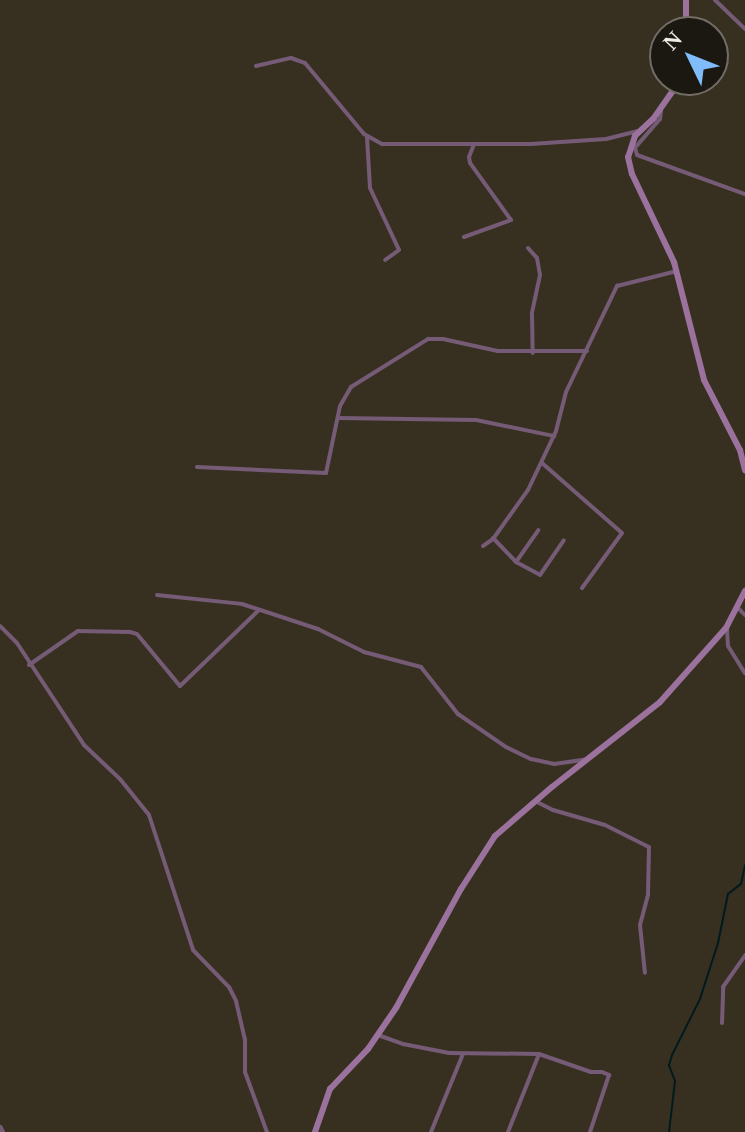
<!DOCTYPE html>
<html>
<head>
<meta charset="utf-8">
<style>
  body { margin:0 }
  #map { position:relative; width:745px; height:1132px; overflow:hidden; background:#373021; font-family:Georgia,serif }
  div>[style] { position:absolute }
  .stream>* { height:2px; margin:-1px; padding:0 1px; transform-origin:1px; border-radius:1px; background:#011a1f }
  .minor>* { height:4px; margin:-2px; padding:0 2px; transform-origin:2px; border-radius:2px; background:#755b76 }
  .tertiary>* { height:6px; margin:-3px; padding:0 3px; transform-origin:3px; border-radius:3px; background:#755b76 }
  .secondary>* { height:6px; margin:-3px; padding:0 3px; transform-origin:3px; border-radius:3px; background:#9b729d }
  span { translate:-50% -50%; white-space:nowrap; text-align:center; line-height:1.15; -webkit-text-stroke:6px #1b1812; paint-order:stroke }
  .north { position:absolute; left:649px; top:16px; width:80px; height:80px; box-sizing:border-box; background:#1b1812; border:2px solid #716d66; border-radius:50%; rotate:313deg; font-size:22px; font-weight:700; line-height:32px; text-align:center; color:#f1ede3 }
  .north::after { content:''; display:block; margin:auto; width:28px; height:36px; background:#81bcfa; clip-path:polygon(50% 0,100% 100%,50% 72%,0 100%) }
</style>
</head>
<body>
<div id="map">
  <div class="stream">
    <div style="left:669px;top:1132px;width:51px;rotate:-83.3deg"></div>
    <div style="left:675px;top:1081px;width:17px;rotate:-111deg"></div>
    <div style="left:669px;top:1065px;width:10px;rotate:-73deg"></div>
    <div style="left:672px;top:1055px;width:63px;rotate:-63.4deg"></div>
    <div style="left:700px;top:999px;width:59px;rotate:-72.2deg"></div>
    <div style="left:718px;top:943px;width:50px;rotate:-78.5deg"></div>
    <div style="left:728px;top:894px;width:16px;rotate:-38deg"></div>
    <div style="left:741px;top:884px;width:19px;rotate:-78deg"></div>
  </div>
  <div class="minor">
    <div style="left:715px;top:0;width:42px;rotate:44deg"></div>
    <div style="left:256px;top:66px;width:36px;rotate:-13deg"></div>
    <div style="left:291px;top:58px;width:15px;rotate:20deg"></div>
    <div style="left:305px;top:63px;width:92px;rotate:50.3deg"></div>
    <div style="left:364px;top:134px;width:21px;rotate:29deg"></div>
    <div style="left:382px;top:144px;width:149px"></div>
    <div style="left:531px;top:144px;width:75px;rotate:-3.8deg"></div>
    <div style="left:606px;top:139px;width:32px;rotate:-14deg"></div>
    <div style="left:661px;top:111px;width:8px;rotate:97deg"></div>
    <div style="left:660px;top:119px;width:38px;rotate:131deg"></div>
    <div style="left:635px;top:148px;width:7px;rotate:74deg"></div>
    <div style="left:637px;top:155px;width:115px;rotate:19.9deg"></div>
    <div style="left:367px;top:137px;width:51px;rotate:86.6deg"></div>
    <div style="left:370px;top:188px;width:68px;rotate:64.9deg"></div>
    <div style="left:399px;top:250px;width:17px;rotate:144deg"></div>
    <div style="left:464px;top:237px;width:50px;rotate:-19.9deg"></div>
    <div style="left:511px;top:220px;width:70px;rotate:-125.7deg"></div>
    <div style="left:470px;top:163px;width:6px;rotate:-99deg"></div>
    <div style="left:469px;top:157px;width:14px;rotate:-69deg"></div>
    <div style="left:528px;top:248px;width:13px;rotate:48deg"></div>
    <div style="left:537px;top:258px;width:17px;rotate:80deg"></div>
    <div style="left:540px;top:275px;width:40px;rotate:102deg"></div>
    <div style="left:532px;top:314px;width:39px;rotate:89deg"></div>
    <div style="left:338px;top:418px;width:138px;rotate:0.8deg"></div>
    <div style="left:476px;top:420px;width:80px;rotate:11.6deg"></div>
    <div style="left:542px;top:463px;width:106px;rotate:41.2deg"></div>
    <div style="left:622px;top:533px;width:68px;rotate:126deg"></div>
    <div style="left:197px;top:467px;width:129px;rotate:2.7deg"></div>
    <div style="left:326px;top:473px;width:68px;rotate:-78.2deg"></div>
    <div style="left:340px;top:406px;width:22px;rotate:-60deg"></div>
    <div style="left:351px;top:387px;width:91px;rotate:-31.9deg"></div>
    <div style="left:428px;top:339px;width:15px"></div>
    <div style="left:443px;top:339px;width:56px;rotate:12.3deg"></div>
    <div style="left:498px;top:351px;width:89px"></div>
    <div style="left:493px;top:538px;width:33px;rotate:46deg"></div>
    <div style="left:516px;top:562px;width:27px;rotate:28deg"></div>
    <div style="left:540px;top:575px;width:42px;rotate:-55.6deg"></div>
    <div style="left:483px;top:546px;width:12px;rotate:-35deg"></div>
    <div style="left:493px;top:539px;width:60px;rotate:-54.5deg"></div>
    <div style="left:528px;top:490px;width:65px;rotate:-64.6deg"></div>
    <div style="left:556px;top:431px;width:40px;rotate:-75.6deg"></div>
    <div style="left:566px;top:392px;width:118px;rotate:-64.3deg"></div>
    <div style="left:617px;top:286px;width:62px;rotate:-14deg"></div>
    <div style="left:516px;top:562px;width:39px;rotate:-55deg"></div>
    <div style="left:157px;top:595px;width:85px;rotate:6deg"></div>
    <div style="left:242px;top:604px;width:80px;rotate:18.2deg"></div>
    <div style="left:318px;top:629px;width:51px;rotate:26.6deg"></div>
    <div style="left:364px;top:652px;width:59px;rotate:14.7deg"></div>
    <div style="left:421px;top:667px;width:60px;rotate:51.8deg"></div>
    <div style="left:458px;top:714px;width:58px;rotate:34.5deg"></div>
    <div style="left:506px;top:747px;width:28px;rotate:26deg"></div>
    <div style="left:531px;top:759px;width:24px;rotate:12deg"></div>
    <div style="left:554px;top:764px;width:30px;rotate:-8deg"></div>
    <div style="left:738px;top:608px;width:10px;rotate:45deg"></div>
    <div style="left:0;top:626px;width:24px;rotate:45deg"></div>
    <div style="left:17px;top:643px;width:122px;rotate:56.7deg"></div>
    <div style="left:84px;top:745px;width:50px;rotate:43.4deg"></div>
    <div style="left:120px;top:779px;width:46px;rotate:51.1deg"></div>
    <div style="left:149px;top:815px;width:142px;rotate:71.9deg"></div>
    <div style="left:193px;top:950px;width:52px;rotate:45.8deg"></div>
    <div style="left:229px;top:987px;width:16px;rotate:63deg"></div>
    <div style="left:236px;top:1001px;width:39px;rotate:77deg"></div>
    <div style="left:245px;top:1039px;width:33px;rotate:90deg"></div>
    <div style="left:245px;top:1072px;width:64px;rotate:69.9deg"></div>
    <div style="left:727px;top:628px;width:18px;rotate:87deg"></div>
    <div style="left:728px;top:646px;width:32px;rotate:58deg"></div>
    <div style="left:29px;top:665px;width:60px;rotate:-34.8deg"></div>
    <div style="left:78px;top:631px;width:52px;rotate:1.1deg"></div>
    <div style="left:130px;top:632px;width:7px;rotate:16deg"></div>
    <div style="left:137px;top:634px;width:67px;rotate:50.4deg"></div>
    <div style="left:180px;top:686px;width:108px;rotate:-43.9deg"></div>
    <div style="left:535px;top:801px;width:20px;rotate:27deg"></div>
    <div style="left:553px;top:810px;width:54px;rotate:16.1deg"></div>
    <div style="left:605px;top:825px;width:49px;rotate:26.6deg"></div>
    <div style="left:649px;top:847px;width:48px;rotate:91.2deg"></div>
    <div style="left:648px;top:895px;width:31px;rotate:105deg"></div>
    <div style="left:640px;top:925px;width:48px;rotate:84.1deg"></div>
    <div style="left:722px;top:1023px;width:36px;rotate:-88deg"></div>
    <div style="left:723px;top:987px;width:39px;rotate:-55deg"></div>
    <div style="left:378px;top:1035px;width:27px;rotate:20deg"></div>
    <div style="left:403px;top:1044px;width:47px;rotate:11.1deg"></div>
    <div style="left:449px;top:1053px;width:90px;rotate:0.6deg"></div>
    <div style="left:539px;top:1054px;width:55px;rotate:19.1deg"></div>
    <div style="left:591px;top:1072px;width:11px"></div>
    <div style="left:602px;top:1072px;width:8px;rotate:23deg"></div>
    <div style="left:609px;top:1075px;width:60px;rotate:108.4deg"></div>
    <div style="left:431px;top:1132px;width:84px;rotate:-67.7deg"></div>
    <div style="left:508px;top:1132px;width:84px;rotate:-68.3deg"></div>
  </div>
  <div class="tertiary">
    <div style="left:0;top:1128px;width:4px;rotate:63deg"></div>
  </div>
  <div class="secondary">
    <div style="left:686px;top:32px;width:32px;rotate:-90deg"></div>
    <div style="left:676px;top:80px;width:13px;rotate:108deg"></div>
    <div style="left:672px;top:92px;width:32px;rotate:125deg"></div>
    <div style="left:654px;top:118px;width:26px;rotate:137deg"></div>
    <div style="left:635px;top:136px;width:22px;rotate:108deg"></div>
    <div style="left:628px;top:157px;width:17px;rotate:77deg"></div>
    <div style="left:632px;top:174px;width:98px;rotate:64.5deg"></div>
    <div style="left:674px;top:262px;width:122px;rotate:75.7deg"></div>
    <div style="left:704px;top:380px;width:79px;rotate:62.8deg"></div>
    <div style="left:740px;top:450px;width:21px;rotate:76deg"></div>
    <div style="left:315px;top:1132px;width:46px;rotate:-70.8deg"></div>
    <div style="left:330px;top:1089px;width:55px;rotate:-46.5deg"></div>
    <div style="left:368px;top:1049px;width:50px;rotate:-55.7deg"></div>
    <div style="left:396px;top:1008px;width:136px;rotate:-61.4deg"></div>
    <div style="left:461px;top:889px;width:63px;rotate:-57.3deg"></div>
    <div style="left:495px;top:836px;width:75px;rotate:-40.7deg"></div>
    <div style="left:552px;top:787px;width:137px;rotate:-38.2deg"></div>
    <div style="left:660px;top:702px;width:99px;rotate:-48.3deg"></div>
    <div style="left:726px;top:628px;width:42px;rotate:-62.8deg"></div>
  </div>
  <div class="north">N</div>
</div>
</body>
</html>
